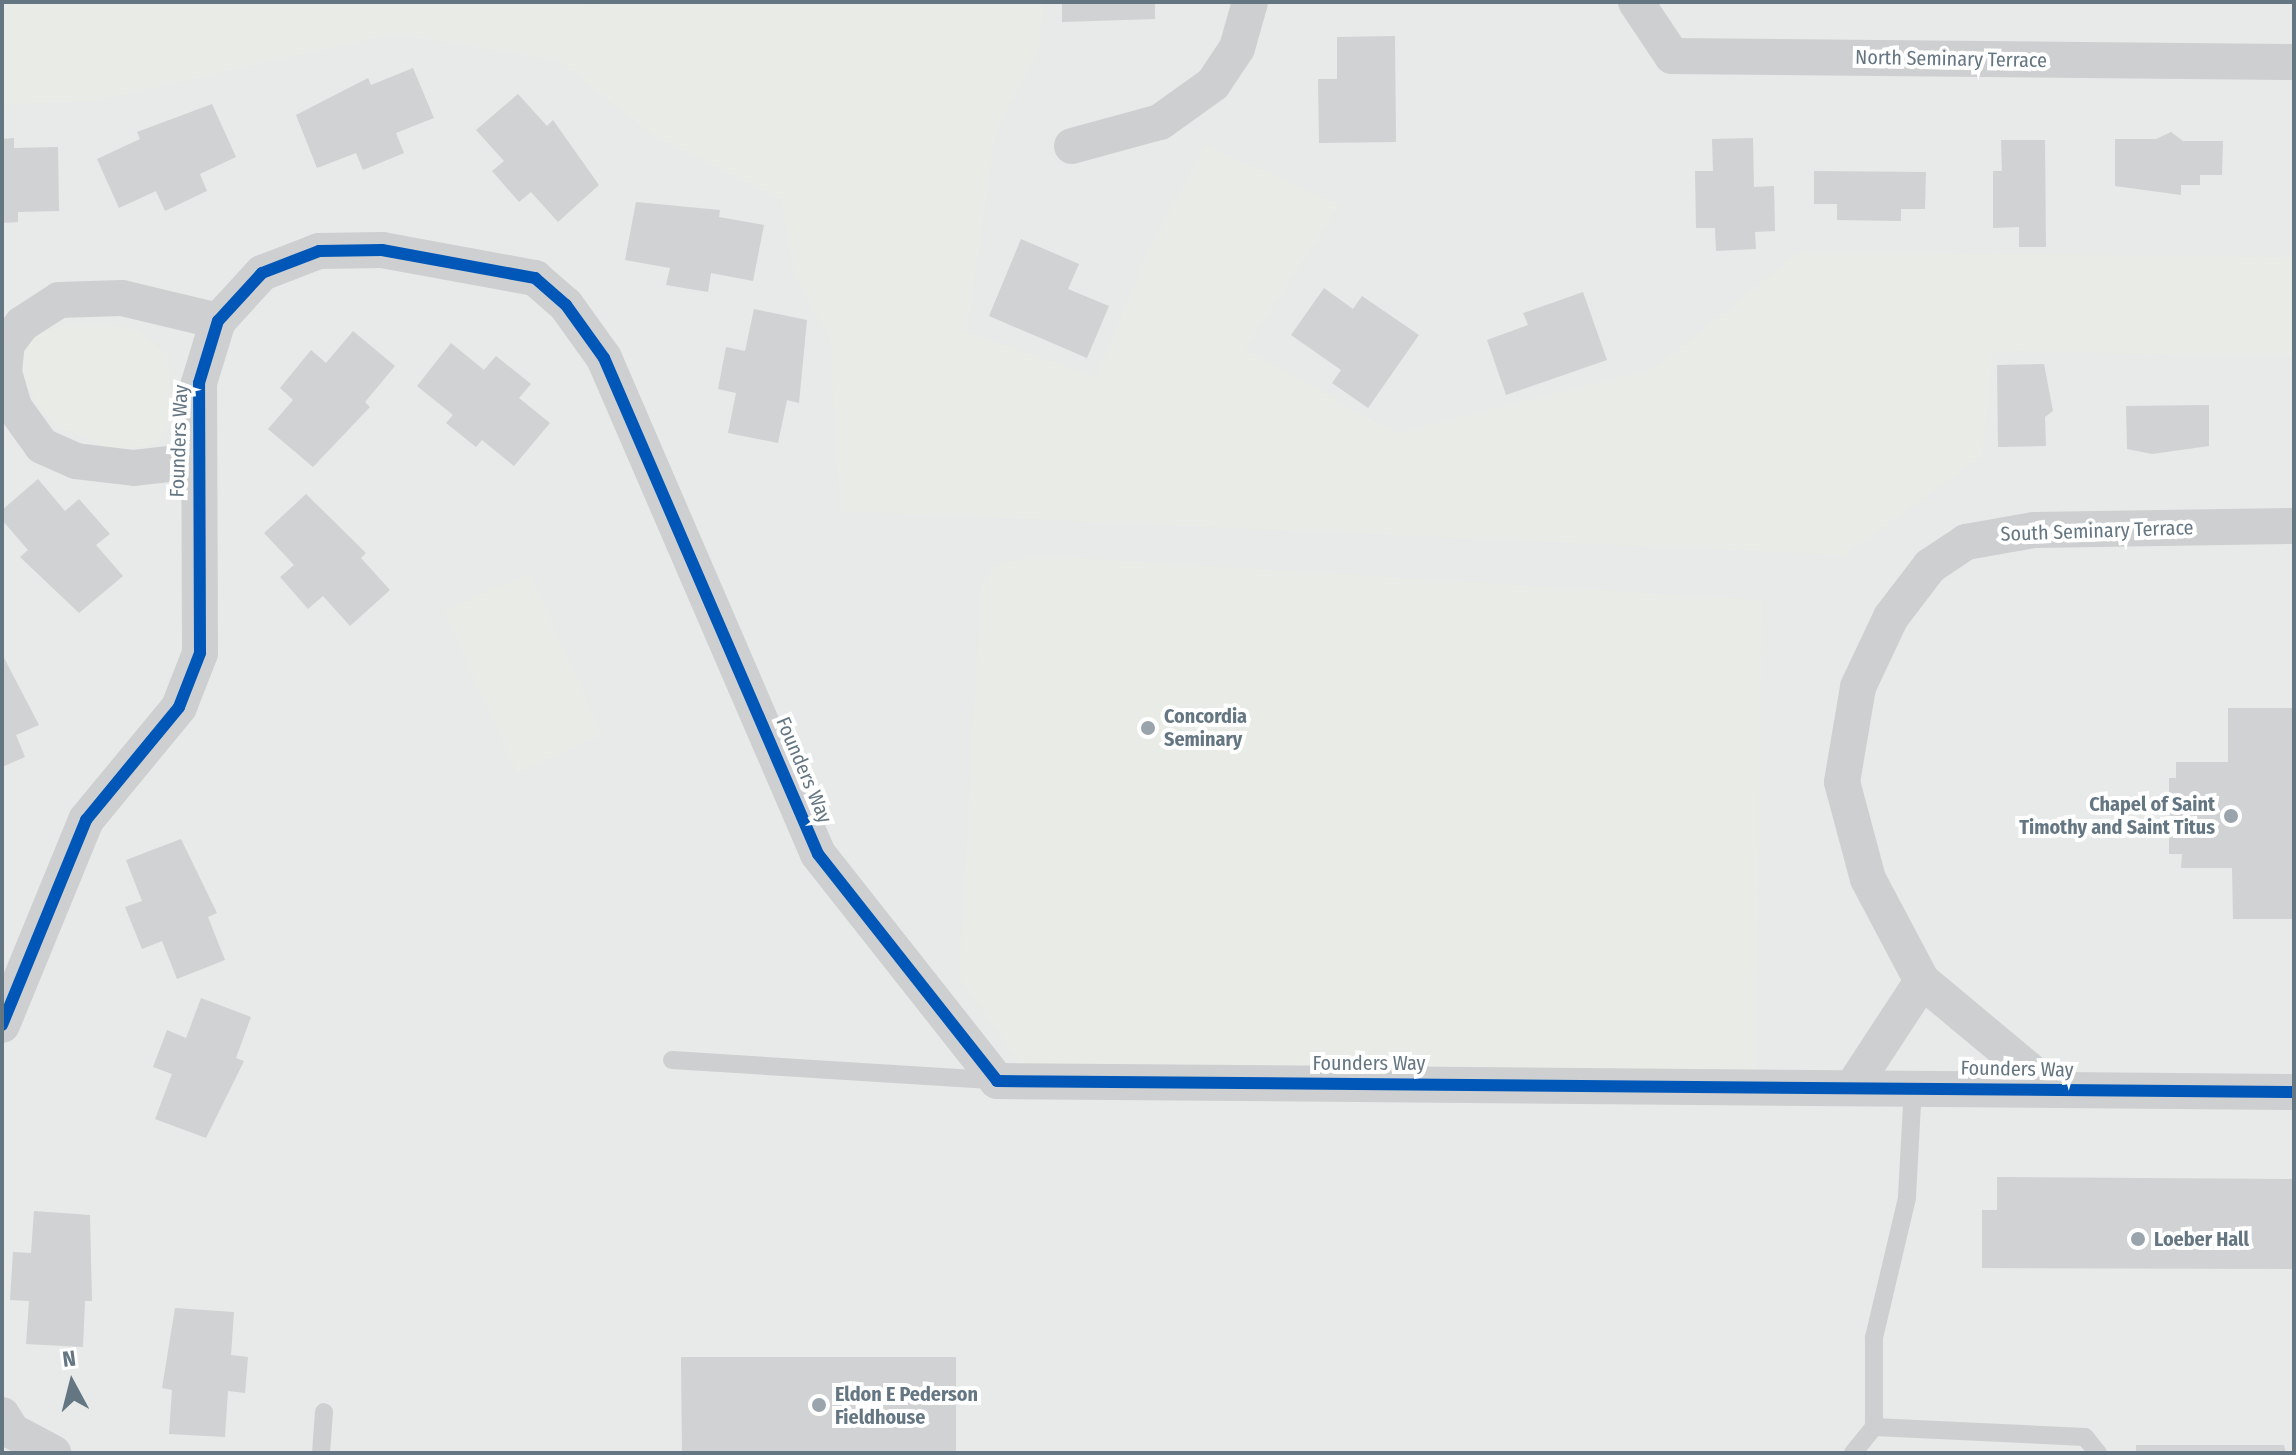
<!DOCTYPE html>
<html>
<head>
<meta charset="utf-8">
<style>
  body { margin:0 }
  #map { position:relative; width:2296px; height:1455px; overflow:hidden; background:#f9f9f9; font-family:"Fira Sans Condensed",sans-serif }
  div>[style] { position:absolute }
  .built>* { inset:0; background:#e8e9e9 }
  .green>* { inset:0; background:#e8ebe6 }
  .building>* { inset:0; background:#d0d2d3 }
  .service>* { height:18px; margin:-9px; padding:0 9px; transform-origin:9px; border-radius:9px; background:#cecfd0 }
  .minor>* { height:36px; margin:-18px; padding:0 18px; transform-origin:18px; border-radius:18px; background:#cecfd0 }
  .cycleway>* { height:12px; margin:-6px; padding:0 6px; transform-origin:6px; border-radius:6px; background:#0057b8 }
  .dots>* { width:22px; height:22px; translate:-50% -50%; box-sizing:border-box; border:4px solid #fff; border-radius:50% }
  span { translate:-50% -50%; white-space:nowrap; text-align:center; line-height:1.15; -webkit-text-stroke:8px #fff; paint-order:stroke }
  .street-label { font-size:20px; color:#657683 }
  .poi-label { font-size:20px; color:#657683; font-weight:700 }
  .left { translate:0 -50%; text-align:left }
  .right { translate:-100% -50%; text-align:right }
  .frame { position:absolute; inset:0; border:4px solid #657683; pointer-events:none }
  .north { position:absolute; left:32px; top:1343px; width:80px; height:80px; -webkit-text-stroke:6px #fff; paint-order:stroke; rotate:353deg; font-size:22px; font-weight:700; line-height:32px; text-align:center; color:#657683 }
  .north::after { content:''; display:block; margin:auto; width:28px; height:36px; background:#657683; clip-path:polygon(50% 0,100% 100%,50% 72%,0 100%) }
</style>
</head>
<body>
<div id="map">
  <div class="built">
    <div style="clip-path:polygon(2px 2px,2294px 2px,2294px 1453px,2px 1453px)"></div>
  </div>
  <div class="green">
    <div style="clip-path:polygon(2px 2px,566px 2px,600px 8px,610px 2px,1044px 2px,1039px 51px,996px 130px,967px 332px,1096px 377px,1149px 250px,1205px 145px,1340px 205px,1245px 349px,1395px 433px,1655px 368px,1799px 252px,2294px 257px,2294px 357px,1993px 351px,1982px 456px,1845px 555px,840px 511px,830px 339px,794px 275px,781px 199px,654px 136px,559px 61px,394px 34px,95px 101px,2px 105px)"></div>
    <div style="clip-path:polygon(79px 322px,134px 328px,169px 355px,171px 421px,158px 443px,116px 452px,55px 425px,38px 405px,23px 376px,24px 350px,34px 332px)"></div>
    <div style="clip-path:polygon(1034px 555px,1762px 600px,1756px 1075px,1025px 1070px,959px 978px,981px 585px,995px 566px)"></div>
    <div style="clip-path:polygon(529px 573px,602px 735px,517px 773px,444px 611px)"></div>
  </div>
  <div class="building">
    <div style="clip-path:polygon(1062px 2px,1155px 2px,1155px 19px,1062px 22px)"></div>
    <div style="clip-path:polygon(1395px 36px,1396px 142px,1319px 143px,1318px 79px,1337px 79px,1337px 37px)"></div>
    <div style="clip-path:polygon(413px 68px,434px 118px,396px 133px,404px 153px,363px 170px,356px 153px,317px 168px,296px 115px,368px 78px,371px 85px)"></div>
    <div style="clip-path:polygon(518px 94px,547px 126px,553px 120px,599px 185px,558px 222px,531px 192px,519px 202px,492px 171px,504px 161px,476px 130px)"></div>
    <div style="clip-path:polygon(212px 104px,236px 157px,200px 174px,207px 191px,165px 211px,156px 191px,119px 208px,97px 159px,140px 139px,137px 132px)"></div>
    <div style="clip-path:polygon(2171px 132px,2183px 141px,2223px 141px,2222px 175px,2200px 175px,2200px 185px,2181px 185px,2181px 195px,2115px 186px,2115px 139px,2156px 139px)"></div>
    <div style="clip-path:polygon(14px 138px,14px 148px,58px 147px,59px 211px,18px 212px,18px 222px,2px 223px,2px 139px)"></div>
    <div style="clip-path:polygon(1753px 138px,1754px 187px,1774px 186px,1775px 231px,1755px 232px,1756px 249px,1716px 251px,1715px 228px,1696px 228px,1695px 171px,1713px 171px,1712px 139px)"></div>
    <div style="clip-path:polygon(2001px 140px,2045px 140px,2046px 247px,2019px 247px,2019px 227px,1993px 228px,1993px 171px,2002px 171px)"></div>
    <div style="clip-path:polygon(1814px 171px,1926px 172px,1925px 209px,1901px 209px,1901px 221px,1837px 220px,1837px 204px,1814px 204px)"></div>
    <div style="clip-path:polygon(636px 202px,720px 210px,719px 217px,764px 225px,753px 281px,711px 273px,708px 292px,666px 285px,670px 268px,625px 260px)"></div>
    <div style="clip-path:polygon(1021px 239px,1079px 264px,1068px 289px,1109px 306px,1087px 358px,989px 316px)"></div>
    <div style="clip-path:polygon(1324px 288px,1353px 309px,1362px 296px,1419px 335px,1368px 408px,1332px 383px,1341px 370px,1291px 335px)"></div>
    <div style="clip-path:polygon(1583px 292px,1607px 360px,1506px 395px,1487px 340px,1528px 325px,1523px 313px)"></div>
    <div style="clip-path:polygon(754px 309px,807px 320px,799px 403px,787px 400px,778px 443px,728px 433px,736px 393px,718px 389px,726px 347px,745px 351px)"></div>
    <div style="clip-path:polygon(353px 331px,395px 366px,365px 402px,370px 407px,313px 467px,268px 429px,293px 400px,280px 388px,311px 350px,326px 363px)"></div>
    <div style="clip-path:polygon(451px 343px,484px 370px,496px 356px,531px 384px,519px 398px,550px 423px,514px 466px,482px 440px,476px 447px,446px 423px,453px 415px,417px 386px)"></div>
    <div style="clip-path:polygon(2044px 364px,2053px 411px,2045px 417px,2046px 446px,1998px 447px,1997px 365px)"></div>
    <div style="clip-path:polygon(2209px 405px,2209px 446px,2152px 454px,2127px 449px,2126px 406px)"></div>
    <div style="clip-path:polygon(38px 479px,65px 511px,79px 499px,110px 534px,96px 545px,123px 576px,79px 613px,20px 557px,28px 550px,2px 520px,2px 510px)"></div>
    <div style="clip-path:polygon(306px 494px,366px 553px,361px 558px,390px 590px,350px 626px,323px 596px,308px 609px,280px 577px,294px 565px,264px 533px)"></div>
    <div style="clip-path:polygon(2px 654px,39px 725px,16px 735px,25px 757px,2px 767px)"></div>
    <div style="clip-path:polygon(2228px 708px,2294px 708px,2294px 919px,2233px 919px,2232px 868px,2181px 868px,2182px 854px,2169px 854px,2169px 778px,2176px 778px,2176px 762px,2228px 762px)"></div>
    <div style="clip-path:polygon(181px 839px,217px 913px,208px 917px,225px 960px,177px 979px,162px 941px,142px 949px,125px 907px,142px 901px,126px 860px)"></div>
    <div style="clip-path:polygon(201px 998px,251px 1017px,236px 1058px,244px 1061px,206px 1138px,155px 1119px,172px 1074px,153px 1067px,167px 1030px,186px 1038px)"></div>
    <div style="clip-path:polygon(1997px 1177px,2294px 1179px,2294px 1269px,1982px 1268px,1982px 1210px,1997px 1210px)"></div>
    <div style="clip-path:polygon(34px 1211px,90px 1215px,92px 1301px,85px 1301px,83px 1347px,26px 1344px,29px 1301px,10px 1300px,13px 1252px,31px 1253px)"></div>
    <div style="clip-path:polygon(175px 1308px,234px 1312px,231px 1355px,248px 1357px,245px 1393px,228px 1391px,225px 1437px,169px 1434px,172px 1390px,162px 1388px)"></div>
    <div style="clip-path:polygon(681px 1357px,956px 1357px,956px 1453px,682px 1453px)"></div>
    <div style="clip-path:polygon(2136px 1445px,2284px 1445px,2286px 1453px,2136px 1453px)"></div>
  </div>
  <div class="service">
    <div style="left:672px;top:1060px;width:323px;rotate:3.6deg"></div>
    <div style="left:1913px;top:1086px;width:112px;rotate:93.1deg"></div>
    <div style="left:1907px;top:1198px;width:144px;rotate:103.3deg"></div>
    <div style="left:1874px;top:1338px;width:89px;rotate:90deg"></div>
    <div style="left:1874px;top:1427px;width:211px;rotate:2.7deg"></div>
    <div style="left:2085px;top:1437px;width:21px;rotate:51deg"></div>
    <div style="left:321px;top:1453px;width:41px;rotate:-85.8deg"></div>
    <div style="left:1853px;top:1453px;width:33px;rotate:-51deg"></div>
  </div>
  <div class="minor">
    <div style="left:1636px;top:2px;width:65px;rotate:56.3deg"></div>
    <div style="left:1672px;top:56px;width:622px;rotate:0.55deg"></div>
    <div style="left:1072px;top:146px;width:91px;rotate:-15.3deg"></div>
    <div style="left:1160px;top:122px;width:65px;rotate:-35.6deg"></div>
    <div style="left:1213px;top:84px;width:43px;rotate:-56.3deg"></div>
    <div style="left:1237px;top:48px;width:48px;rotate:-74.2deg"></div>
    <div style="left:195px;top:461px;width:61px;rotate:173.5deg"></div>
    <div style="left:134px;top:468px;width:58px;rotate:-173.1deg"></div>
    <div style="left:76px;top:461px;width:37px;rotate:-156deg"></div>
    <div style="left:42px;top:446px;width:48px;rotate:-125.7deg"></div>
    <div style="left:14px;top:407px;width:37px;rotate:-106deg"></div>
    <div style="left:4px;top:371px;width:27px;rotate:-84deg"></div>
    <div style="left:7px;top:344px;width:25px;rotate:-53deg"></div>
    <div style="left:22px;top:324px;width:44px;rotate:-33deg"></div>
    <div style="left:59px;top:300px;width:63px;rotate:-1.8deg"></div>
    <div style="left:122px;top:298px;width:99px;rotate:13.5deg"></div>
    <div style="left:2px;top:1025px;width:222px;rotate:-67.7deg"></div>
    <div style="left:86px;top:820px;width:146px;rotate:-50.5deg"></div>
    <div style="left:179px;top:707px;width:58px;rotate:-68.7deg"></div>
    <div style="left:200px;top:653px;width:270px;rotate:-90.2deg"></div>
    <div style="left:199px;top:383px;width:65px;rotate:-73deg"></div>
    <div style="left:218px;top:321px;width:65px;rotate:-47.5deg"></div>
    <div style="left:262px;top:273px;width:61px;rotate:-21.1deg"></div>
    <div style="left:319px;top:251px;width:63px;rotate:-0.9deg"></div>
    <div style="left:382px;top:250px;width:156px;rotate:10.4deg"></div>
    <div style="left:535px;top:278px;width:41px;rotate:41.1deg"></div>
    <div style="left:566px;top:305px;width:65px;rotate:54.4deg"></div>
    <div style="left:604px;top:358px;width:540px;rotate:66.66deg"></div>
    <div style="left:818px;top:854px;width:289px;rotate:51.7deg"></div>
    <div style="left:997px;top:1081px;width:1297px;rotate:0.49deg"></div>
    <div style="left:1854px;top:1085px;width:124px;rotate:-56.8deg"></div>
    <div style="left:2053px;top:1090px;width:170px;rotate:-140.2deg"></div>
    <div style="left:1922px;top:981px;width:115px;rotate:-117.9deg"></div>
    <div style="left:1868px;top:879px;width:100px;rotate:-105deg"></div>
    <div style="left:1842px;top:782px;width:96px;rotate:-80.4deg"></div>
    <div style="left:1858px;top:687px;width:77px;rotate:-64.8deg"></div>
    <div style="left:1891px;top:617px;width:64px;rotate:-52.6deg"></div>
    <div style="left:1930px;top:566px;width:43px;rotate:-33.7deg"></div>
    <div style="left:1966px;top:542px;width:69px;rotate:-10deg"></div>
    <div style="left:2034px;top:530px;width:260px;rotate:-0.9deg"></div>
    <div style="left:2px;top:1415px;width:19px;rotate:58deg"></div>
    <div style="left:12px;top:1431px;width:47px;rotate:28.2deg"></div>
  </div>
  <div class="cycleway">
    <div style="left:2px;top:1025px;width:222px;rotate:-67.7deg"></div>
    <div style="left:86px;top:820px;width:146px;rotate:-50.5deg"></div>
    <div style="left:179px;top:707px;width:58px;rotate:-68.7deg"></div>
    <div style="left:200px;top:653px;width:270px;rotate:-90.2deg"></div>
    <div style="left:199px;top:383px;width:65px;rotate:-73deg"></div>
    <div style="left:218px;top:321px;width:65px;rotate:-47.5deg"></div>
    <div style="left:262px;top:273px;width:61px;rotate:-21.1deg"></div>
    <div style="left:319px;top:251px;width:63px;rotate:-0.9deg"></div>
    <div style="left:382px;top:250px;width:156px;rotate:10.4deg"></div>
    <div style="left:535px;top:278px;width:41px;rotate:41.1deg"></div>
    <div style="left:566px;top:305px;width:65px;rotate:54.4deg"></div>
    <div style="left:604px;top:358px;width:540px;rotate:66.66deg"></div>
    <div style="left:818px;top:854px;width:289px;rotate:51.7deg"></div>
    <div style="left:997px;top:1081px;width:1297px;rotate:0.49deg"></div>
  </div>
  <div class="dots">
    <div style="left:1148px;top:728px;background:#99a4ac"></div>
    <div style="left:2231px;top:816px;background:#99a4ac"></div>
    <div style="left:2138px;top:1239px;background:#99a4ac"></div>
    <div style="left:819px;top:1405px;background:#99a4ac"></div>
  </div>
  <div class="street-label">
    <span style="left:1951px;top:59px;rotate:1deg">North Seminary Terrace</span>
    <span style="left:179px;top:441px;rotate:-88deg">Founders Way</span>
    <span style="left:2097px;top:531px;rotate:-2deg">South Seminary Terrace</span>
    <span style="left:804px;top:770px;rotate:67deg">Founders Way</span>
    <span style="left:1369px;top:1063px">Founders Way</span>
    <span style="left:2017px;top:1069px;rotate:1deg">Founders Way</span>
  </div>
  <div class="poi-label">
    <span class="left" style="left:1164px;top:728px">Concordia<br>Seminary</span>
    <span class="right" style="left:2215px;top:816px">Chapel of Saint<br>Timothy and Saint Titus</span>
    <span class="left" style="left:2154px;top:1239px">Loeber Hall</span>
    <span class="left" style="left:835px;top:1406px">Eldon E Pederson<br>Fieldhouse</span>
  </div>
  <div class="frame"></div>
  <div class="north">N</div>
</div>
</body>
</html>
